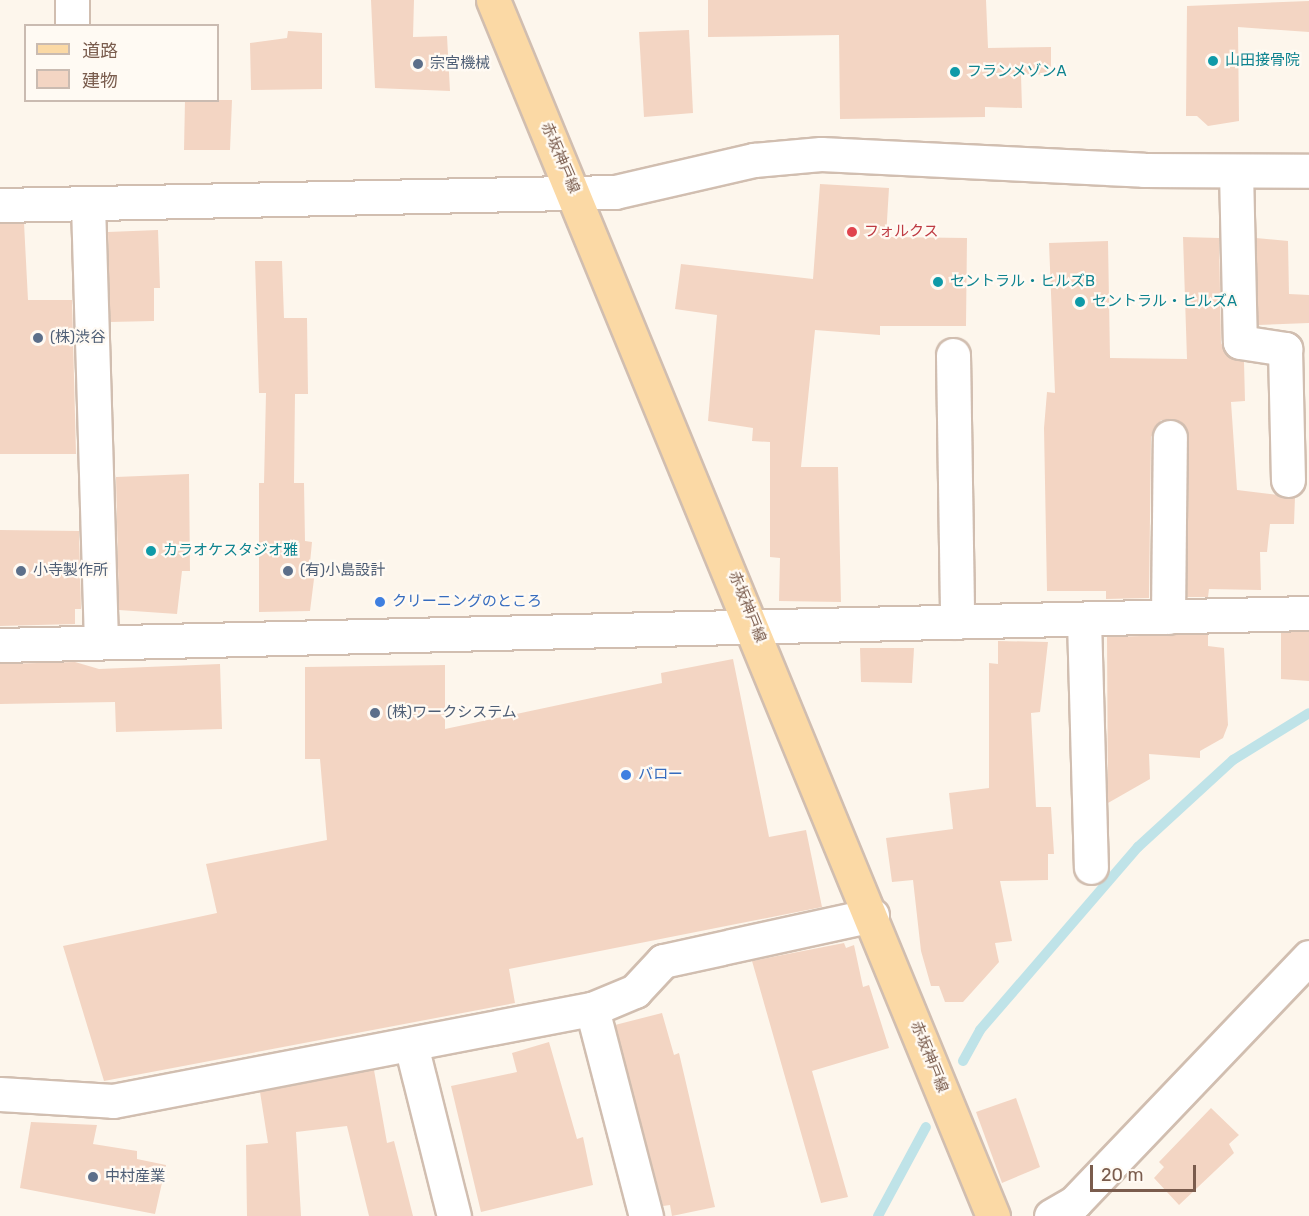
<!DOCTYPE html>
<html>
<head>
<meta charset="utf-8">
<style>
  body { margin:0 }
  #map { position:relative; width:1309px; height:1216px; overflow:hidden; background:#fdf6ec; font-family:Rubik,"Noto Sans JP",sans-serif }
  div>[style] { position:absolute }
  .stream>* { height:10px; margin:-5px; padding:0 5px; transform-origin:5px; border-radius:5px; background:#bfe3e8 }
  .building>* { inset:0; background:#f3d5c3 }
  .roads { filter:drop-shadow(2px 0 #d1beb0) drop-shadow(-2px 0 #d1beb0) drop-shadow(0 2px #d1beb0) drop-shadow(0 -2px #d1beb0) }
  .minor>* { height:33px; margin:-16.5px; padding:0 16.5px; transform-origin:16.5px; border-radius:16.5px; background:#fff }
  .major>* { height:33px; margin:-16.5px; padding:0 16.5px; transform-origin:16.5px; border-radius:16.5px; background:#fbd9a5 }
  .dots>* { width:16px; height:16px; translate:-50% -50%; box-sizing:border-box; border:3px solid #fffaf3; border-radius:50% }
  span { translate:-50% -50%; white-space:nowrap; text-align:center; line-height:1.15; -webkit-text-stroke:4.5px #fffaf3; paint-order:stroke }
  .culture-label { font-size:15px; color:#0d838f }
  .left { translate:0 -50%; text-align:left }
  .service-label { font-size:15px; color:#4e5e75 }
  .street-label { font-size:15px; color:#7a5c4d }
  .health-label { font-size:15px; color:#be3a42 }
  .shop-label { font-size:15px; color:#366cbe }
  .legend { position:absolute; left:24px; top:24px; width:195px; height:78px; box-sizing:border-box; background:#fffaf3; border:2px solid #cabbb1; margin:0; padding:8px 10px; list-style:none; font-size:18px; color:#7a5c4d }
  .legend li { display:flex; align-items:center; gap:12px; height:30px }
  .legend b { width:30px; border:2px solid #cabbb1 }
  .scale { position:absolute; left:1090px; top:1165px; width:106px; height:27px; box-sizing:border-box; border:3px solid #7a5c4d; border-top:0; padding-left:8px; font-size:18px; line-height:21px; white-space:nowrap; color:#7a5c4d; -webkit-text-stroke:4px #fffaf3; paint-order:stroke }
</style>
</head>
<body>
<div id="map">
  <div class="stream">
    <div style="left:963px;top:1061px;width:35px;rotate:-61deg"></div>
    <div style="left:980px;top:1030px;width:242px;rotate:-49.2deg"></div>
    <div style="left:1138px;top:847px;width:129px;rotate:-42.5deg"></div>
    <div style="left:1233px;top:760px;width:89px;rotate:-31.7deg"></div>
    <div style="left:878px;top:1216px;width:101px;rotate:-61.7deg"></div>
  </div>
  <div class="building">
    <div style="clip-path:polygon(371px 0,414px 0,413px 37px,447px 36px,450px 91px,375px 88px)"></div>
    <div style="clip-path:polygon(708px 0,986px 0,988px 48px,1051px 47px,1051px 74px,1021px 75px,1022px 108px,985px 107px,985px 117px,840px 119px,839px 35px,708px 37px)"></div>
    <div style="clip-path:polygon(1309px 1px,1309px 32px,1238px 27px,1239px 121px,1208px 126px,1197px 116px,1186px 116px,1187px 6px)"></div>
    <div style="clip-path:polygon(689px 30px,693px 113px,644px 117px,639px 32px)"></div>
    <div style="clip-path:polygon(288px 31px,322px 33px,322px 89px,251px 90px,250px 43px,287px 38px)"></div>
    <div style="clip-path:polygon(185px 100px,232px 100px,230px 150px,184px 150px)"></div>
    <div style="clip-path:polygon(820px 184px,889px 188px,886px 237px,967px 238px,966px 326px,880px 326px,880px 335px,815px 330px,801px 467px,838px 467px,841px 602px,779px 601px,780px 558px,770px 557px,770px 442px,752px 441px,753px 428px,708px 421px,717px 315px,675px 309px,681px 264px,813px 279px)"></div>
    <div style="clip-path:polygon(24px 223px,28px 300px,72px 300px,76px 454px,0 454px,0 224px)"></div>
    <div style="clip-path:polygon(158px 230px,160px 288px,154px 288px,154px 321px,110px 322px,108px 232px)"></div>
    <div style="clip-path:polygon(1183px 237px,1219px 238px,1221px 343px,1229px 357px,1244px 362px,1245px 401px,1231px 402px,1237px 490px,1295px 497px,1294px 524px,1270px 524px,1267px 552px,1260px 552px,1261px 590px,1209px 589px,1208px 597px,1187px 597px,1189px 437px,1179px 421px,1161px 420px,1151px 437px,1149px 598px,1106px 599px,1106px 591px,1047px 591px,1044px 428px,1047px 392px,1055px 393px,1049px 243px,1108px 241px,1110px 358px,1187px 359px)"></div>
    <div style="clip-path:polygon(1256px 238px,1288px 241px,1289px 294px,1309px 295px,1309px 323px,1258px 325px)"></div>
    <div style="clip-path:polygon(255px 261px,282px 261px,284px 318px,307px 318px,308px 394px,295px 394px,294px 483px,304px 483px,305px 541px,312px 542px,310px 563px,316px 563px,310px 611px,259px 612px,259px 483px,264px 483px,266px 393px,259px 393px)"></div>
    <div style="clip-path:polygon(189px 474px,190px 571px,182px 571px,177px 614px,119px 610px,116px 477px)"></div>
    <div style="clip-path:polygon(0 530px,79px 531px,81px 609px,75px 609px,75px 624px,0 626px)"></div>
    <div style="clip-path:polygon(1281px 632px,1309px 632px,1309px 681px,1281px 679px)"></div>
    <div style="clip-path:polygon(1208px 634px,1208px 646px,1224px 648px,1228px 725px,1223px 738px,1200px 751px,1200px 758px,1149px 754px,1150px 779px,1108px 803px,1107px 637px)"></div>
    <div style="clip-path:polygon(998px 641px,1048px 642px,1040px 712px,1031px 713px,1036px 807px,1051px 807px,1054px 854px,1048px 854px,1048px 880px,1000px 881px,1012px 941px,995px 943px,999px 962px,963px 1002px,945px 1002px,939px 986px,931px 986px,921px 951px,913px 880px,892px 882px,886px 838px,953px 829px,949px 793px,989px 788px,989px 663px,998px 664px)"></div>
    <div style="clip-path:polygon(860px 648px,914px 648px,912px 683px,861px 682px)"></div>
    <div style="clip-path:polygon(733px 659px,769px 837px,806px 830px,822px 907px,509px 969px,515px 1003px,104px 1081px,63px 946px,217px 913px,206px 864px,327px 840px,320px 759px,305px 759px,305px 667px,445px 665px,445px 729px,662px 683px,661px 673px)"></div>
    <div style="clip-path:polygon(75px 662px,99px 669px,220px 664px,222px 729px,116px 732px,115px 702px,0 704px,0 664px)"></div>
    <div style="clip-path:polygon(844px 943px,846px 948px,854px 945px,863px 987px,869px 985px,889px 1048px,812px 1071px,848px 1197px,821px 1203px,752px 961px)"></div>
    <div style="clip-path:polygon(662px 1013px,674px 1055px,679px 1053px,715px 1207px,672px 1216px,670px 1205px,663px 1206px,615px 1025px)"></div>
    <div style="clip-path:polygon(549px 1042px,577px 1139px,583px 1137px,593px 1185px,481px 1212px,451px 1086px,517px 1072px,512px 1053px)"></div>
    <div style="clip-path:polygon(374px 1070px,387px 1143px,394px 1141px,413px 1216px,369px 1216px,347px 1126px,296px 1132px,301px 1216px,247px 1216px,246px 1145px,268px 1143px,260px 1092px)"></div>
    <div style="clip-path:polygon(1016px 1098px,1040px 1167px,1002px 1183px,976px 1112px)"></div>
    <div style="clip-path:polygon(1211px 1108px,1239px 1135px,1229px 1144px,1234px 1153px,1179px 1205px,1154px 1178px,1164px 1167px,1159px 1162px)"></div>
    <div style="clip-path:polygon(31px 1122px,97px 1125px,93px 1144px,137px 1151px,137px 1159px,166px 1165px,155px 1214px,20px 1188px)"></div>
  </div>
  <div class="roads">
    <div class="minor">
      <div style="left:72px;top:0;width:26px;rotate:90deg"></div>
      <div style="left:1236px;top:171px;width:171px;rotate:88.7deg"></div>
      <div style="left:1240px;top:342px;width:46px;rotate:8.8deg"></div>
      <div style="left:1285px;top:349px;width:131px;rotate:88.7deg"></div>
      <div style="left:88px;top:204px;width:438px;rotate:88.3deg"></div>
      <div style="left:0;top:205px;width:615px;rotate:-1.21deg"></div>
      <div style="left:615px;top:192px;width:143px;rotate:-13deg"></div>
      <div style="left:754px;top:160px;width:67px;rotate:-5.1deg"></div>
      <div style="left:821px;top:154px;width:323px;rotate:2.8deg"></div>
      <div style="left:1144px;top:170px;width:165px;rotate:0.3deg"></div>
      <div style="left:953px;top:355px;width:267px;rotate:89.1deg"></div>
      <div style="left:1168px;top:617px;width:180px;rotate:-89.4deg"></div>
      <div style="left:1084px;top:620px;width:247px;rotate:88.4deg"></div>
      <div style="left:0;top:645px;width:1309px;rotate:-1.4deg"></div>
      <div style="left:592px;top:1009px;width:214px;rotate:75.4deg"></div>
      <div style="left:411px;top:1045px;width:176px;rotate:75.9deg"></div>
      <div style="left:0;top:1094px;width:113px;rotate:3.5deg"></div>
      <div style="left:113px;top:1101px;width:488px;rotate:-10.9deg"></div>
      <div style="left:592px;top:1009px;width:47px;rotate:-22.7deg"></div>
      <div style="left:635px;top:991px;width:41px;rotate:-47deg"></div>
      <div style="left:663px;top:961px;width:214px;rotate:-12.4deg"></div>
      <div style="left:1051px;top:1216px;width:28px;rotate:-30deg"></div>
      <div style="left:1075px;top:1202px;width:339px;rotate:-46.3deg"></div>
    </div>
    <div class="major">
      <div style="left:493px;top:0;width:1315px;rotate:67.65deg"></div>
    </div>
  </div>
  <div class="dots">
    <div style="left:1213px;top:61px;background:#0f9aa8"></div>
    <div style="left:418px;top:64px;background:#5c6f8a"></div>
    <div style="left:955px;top:72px;background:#0f9aa8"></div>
    <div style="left:852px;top:232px;background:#e0444e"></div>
    <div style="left:938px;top:282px;background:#0f9aa8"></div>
    <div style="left:1080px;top:302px;background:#0f9aa8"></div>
    <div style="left:38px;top:338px;background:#5c6f8a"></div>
    <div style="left:151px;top:551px;background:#0f9aa8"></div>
    <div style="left:21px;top:571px;background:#5c6f8a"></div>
    <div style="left:288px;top:571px;background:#5c6f8a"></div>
    <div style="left:380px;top:602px;background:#3f7fe0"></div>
    <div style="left:375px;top:713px;background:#5c6f8a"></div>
    <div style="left:626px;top:775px;background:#3f7fe0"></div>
    <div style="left:93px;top:1177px;background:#5c6f8a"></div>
  </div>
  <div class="culture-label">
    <span class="left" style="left:1225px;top:61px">山田接骨院</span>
    <span class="left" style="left:967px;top:72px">フランメゾンA</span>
    <span class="left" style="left:950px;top:282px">セントラル・ヒルズB</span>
    <span class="left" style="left:1092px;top:302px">セントラル・ヒルズA</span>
    <span class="left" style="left:163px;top:551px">カラオケスタジオ雅</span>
  </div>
  <div class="service-label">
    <span class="left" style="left:430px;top:64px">宗宮機械</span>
    <span class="left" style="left:50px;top:338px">(株)渋谷</span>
    <span class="left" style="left:33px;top:571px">小寺製作所</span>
    <span class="left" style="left:300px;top:571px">(有)小島設計</span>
    <span class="left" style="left:387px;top:713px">(株)ワークシステム</span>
    <span class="left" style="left:105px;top:1177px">中村産業</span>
  </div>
  <div class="street-label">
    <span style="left:560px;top:158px;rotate:67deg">赤坂神戸線</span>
    <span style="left:747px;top:607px;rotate:68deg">赤坂神戸線</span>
    <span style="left:929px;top:1057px;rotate:68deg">赤坂神戸線</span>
  </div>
  <div class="health-label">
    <span class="left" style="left:864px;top:232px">フォルクス</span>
  </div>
  <div class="shop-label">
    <span class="left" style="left:392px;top:602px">クリーニングのところ</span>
    <span class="left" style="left:638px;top:775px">バロー</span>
  </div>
  <ul class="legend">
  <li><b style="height:8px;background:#fbd9a5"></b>道路</li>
  <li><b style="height:16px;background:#f3d5c3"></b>建物</li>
  </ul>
  <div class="scale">20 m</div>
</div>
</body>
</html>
